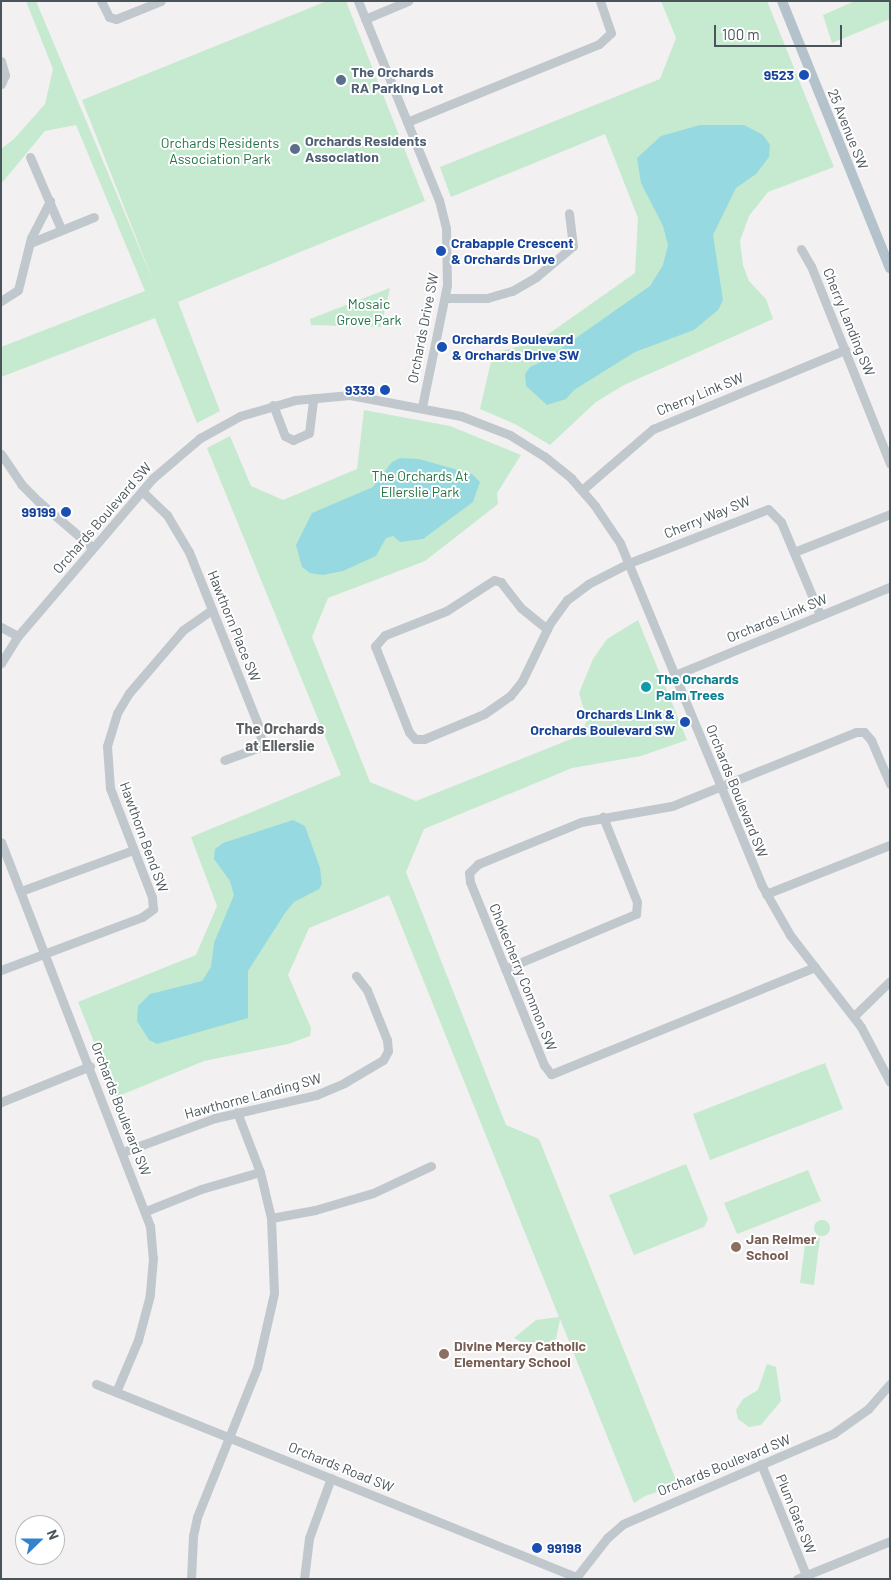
<!DOCTYPE html>
<html>
<head>
<meta charset="utf-8">
<style>
  body { margin:0 }
  #map { position:relative; width:891px; height:1580px; overflow:hidden; background:#f2f0f0; font-family:Barlow,sans-serif }
  div>[style] { position:absolute }
  .green>* { inset:0; background:#c5eacf }
  .round { border-radius:50% }
  .water>* { inset:0; background:#97d9e1 }
  .minor>* { height:9px; margin:-4.5px; padding:0 4.5px; transform-origin:4.5px; border-radius:4.5px; background:#c0c8cd }
  .major>* { height:10px; margin:-5px; padding:0 5px; transform-origin:5px; border-radius:5px; background:#b3c2cb }
  .dots>* { width:14px; height:14px; translate:-50% -50%; box-sizing:border-box; border:2px solid #fff; border-radius:50% }
  span { translate:-50% -50%; white-space:nowrap; text-align:center; line-height:1.15; -webkit-text-stroke:4px #fff; paint-order:stroke }
  .service-label { font-size:14px; color:#4e5e75; font-weight:700 }
  .left { translate:0 -50%; text-align:left }
  .transit-label { font-size:14px; color:#164399; font-weight:700 }
  .right { translate:-100% -50%; text-align:right }
  .street-label { font-size:14px; color:#4a555b }
  .park-label { font-size:14px; color:#237444 }
  .culture-label { font-size:14px; color:#0d838f; font-weight:700 }
  .education-label { font-size:14px; color:#785e54; font-weight:700 }
  .neighbourhood-label { font-size:15px; color:#5d6164; font-weight:700 }
  .frame { position:absolute; inset:0; border:2px solid #4a555b; pointer-events:none }
  .north { position:absolute; left:15px; top:1515px; width:50px; height:50px; box-sizing:border-box; background:#fff; border:1px solid #b7bbbd; border-radius:50%; rotate:68deg; font-size:14px; font-weight:700; line-height:20px; text-align:center; color:#4a555b }
  .north::after { content:''; display:block; margin:auto; width:18px; height:22px; background:#3183cc; clip-path:polygon(50% 0,100% 100%,50% 72%,0 100%) }
  .scale { position:absolute; left:714px; top:25px; width:128px; height:22px; box-sizing:border-box; border:2px solid #4a555b; border-top:0; padding-left:6px; font-size:15px; line-height:18px; white-space:nowrap; color:#4a555b; -webkit-text-stroke:4px #fff; paint-order:stroke }
</style>
</head>
<body>
<div id="map">
  <div class="green">
    <div style="clip-path:polygon(26px 1px,36px 1px,154px 283px,82px 100px,327px 1px,346px 1px,425px 201px,178px 302px,220px 411px,197px 423px,155px 318px,1px 377px,1px 347px,145px 291px,76px 125px,45px 131px,1px 184px,1px 149px,14px 139px,45px 104px,53px 69px)"></div>
    <div style="clip-path:polygon(661px 1px,767px 1px,834px 167px,768px 192px,749px 216px,740px 241px,743px 265px,749px 281px,766px 299px,773px 319px,624px 385px,596px 402px,550px 445px,515px 424px,480px 409px,493px 353px,537px 342px,635px 273px,638px 218px,605px 134px,451px 197px,440px 167px,660px 79px,676px 38px)"></div>
    <div style="clip-path:polygon(855px 1px,890px 1px,890px 19px,832px 43px,823px 15px)"></div>
    <div style="clip-path:polygon(390px 288px,381px 327px,311px 325px,310px 319px)"></div>
    <div style="clip-path:polygon(364px 410px,450px 426px,521px 455px,497px 493px,498px 504px,425px 561px,328px 598px,312px 637px,370px 782px,416px 801px,581px 735px,587px 720px,579px 693px,593px 659px,607px 639px,638px 620px,687px 740px,641px 756px,572px 768px,424px 829px,406px 872px,506px 1125px,539px 1139px,678px 1485px,645px 1496px,634px 1503px,560px 1319px,556px 1339px,533px 1348px,514px 1338px,536px 1320px,559px 1317px,389px 895px,309px 928px,288px 975px,311px 1028px,310px 1036px,288px 1044px,204px 1061px,116px 1097px,78px 1002px,196px 955px,217px 906px,191px 837px,341px 775px,207px 448px,230px 436px,251px 486px,283px 500px,357px 469px)"></div>
    <div style="clip-path:polygon(825px 1063px,843px 1109px,710px 1160px,693px 1114px)"></div>
    <div style="clip-path:polygon(686px 1164px,708px 1219px,704px 1227px,634px 1255px,609px 1195px)"></div>
    <div style="clip-path:polygon(808px 1170px,821px 1201px,737px 1234px,724px 1203px)"></div>
    <div class="round" style="left:814px;top:1220px;width:16px;height:16px"></div>
    <div style="clip-path:polygon(806px 1236px,820px 1238px,814px 1285px,800px 1283px)"></div>
    <div style="clip-path:polygon(767px 1364px,776px 1367px,781px 1401px,761px 1425px,749px 1427px,738px 1419px,736px 1410px,743px 1399px,758px 1390px)"></div>
  </div>
  <div class="water">
    <div style="clip-path:polygon(700px 125px,744px 125px,763px 135px,770px 145px,769px 157px,756px 174px,736px 188px,713px 235px,723px 300px,718px 310px,694px 330px,635px 352px,574px 390px,566px 399px,547px 405px,526px 386px,525px 374px,530px 367px,543px 361px,650px 286px,663px 265px,668px 245px,663px 226px,641px 183px,637px 158px,661px 136px)"></div>
    <div style="clip-path:polygon(400px 458px,419px 459px,472px 474px,480px 482px,473px 502px,423px 539px,400px 542px,393px 536px,386px 538px,376px 556px,343px 571px,323px 575px,310px 573px,302px 567px,296px 545px,312px 513px,373px 487px,392px 462px)"></div>
    <div style="clip-path:polygon(293px 820px,305px 826px,320px 868px,322px 884px,319px 889px,294px 902px,285px 913px,248px 971px,248px 1018px,157px 1044px,149px 1040px,137px 1021px,138px 1006px,150px 994px,202px 981px,211px 967px,214px 943px,234px 895px,230px 881px,214px 859px,215px 849px,223px 843px)"></div>
  </div>
  <div class="minor">
    <div style="left:101px;top:1px;width:18px;rotate:63deg"></div>
    <div style="left:109px;top:17px;width:7px;rotate:16deg"></div>
    <div style="left:116px;top:19px;width:48px;rotate:-21.8deg"></div>
    <div style="left:358px;top:1px;width:215px;rotate:67.9deg"></div>
    <div style="left:439px;top:200px;width:29px;rotate:76deg"></div>
    <div style="left:446px;top:228px;width:57px;rotate:89deg"></div>
    <div style="left:447px;top:285px;width:125px;rotate:101.6deg"></div>
    <div style="left:365px;top:19px;width:47px;rotate:-22.7deg"></div>
    <div style="left:1px;top:61px;width:15px;rotate:74deg"></div>
    <div style="left:5px;top:75px;width:10px;rotate:114deg"></div>
    <div style="left:407px;top:122px;width:207px;rotate:-22.1deg"></div>
    <div style="left:599px;top:44px;width:16px;rotate:-43deg"></div>
    <div style="left:611px;top:33px;width:34px;rotate:-109deg"></div>
    <div style="left:30px;top:157px;width:78px;rotate:66.7deg"></div>
    <div style="left:30px;top:243px;width:69px;rotate:-22.1deg"></div>
    <div style="left:801px;top:249px;width:20px;rotate:60deg"></div>
    <div style="left:811px;top:266px;width:213px;rotate:68.2deg"></div>
    <div style="left:445px;top:298px;width:42px"></div>
    <div style="left:487px;top:298px;width:26px;rotate:-16deg"></div>
    <div style="left:512px;top:291px;width:28px;rotate:-30deg"></div>
    <div style="left:536px;top:277px;width:48px;rotate:-40deg"></div>
    <div style="left:573px;top:246px;width:33px;rotate:-97deg"></div>
    <div style="left:1px;top:301px;width:20px;rotate:-33deg"></div>
    <div style="left:18px;top:290px;width:54px;rotate:-76deg"></div>
    <div style="left:31px;top:238px;width:42px;rotate:-62.8deg"></div>
    <div style="left:273px;top:405px;width:33px;rotate:69deg"></div>
    <div style="left:285px;top:436px;width:9px;rotate:27deg"></div>
    <div style="left:293px;top:440px;width:17px;rotate:-24deg"></div>
    <div style="left:309px;top:433px;width:35px;rotate:-83deg"></div>
    <div style="left:1px;top:454px;width:36px;rotate:56deg"></div>
    <div style="left:21px;top:484px;width:24px;rotate:45deg"></div>
    <div style="left:38px;top:501px;width:72px;rotate:40.5deg"></div>
    <div style="left:582px;top:490px;width:94px;rotate:-40.7deg"></div>
    <div style="left:653px;top:429px;width:208px;rotate:-22.4deg"></div>
    <div style="left:142px;top:491px;width:35px;rotate:44deg"></div>
    <div style="left:167px;top:515px;width:43px;rotate:59.3deg"></div>
    <div style="left:189px;top:552px;width:194px;rotate:68.2deg"></div>
    <div style="left:261px;top:732px;width:15px;rotate:94deg"></div>
    <div style="left:260px;top:747px;width:38px;rotate:160deg"></div>
    <div style="left:794px;top:552px;width:103px;rotate:-21.6deg"></div>
    <div style="left:1px;top:627px;width:19px;rotate:28deg"></div>
    <div style="left:547px;top:629px;width:33px;rotate:-141deg"></div>
    <div style="left:521px;top:608px;width:33px;rotate:-128deg"></div>
    <div style="left:501px;top:582px;width:7px;rotate:-164deg"></div>
    <div style="left:494px;top:580px;width:57px;rotate:147.1deg"></div>
    <div style="left:446px;top:611px;width:66px;rotate:158.5deg"></div>
    <div style="left:385px;top:635px;width:15px;rotate:132deg"></div>
    <div style="left:375px;top:646px;width:92px;rotate:68.4deg"></div>
    <div style="left:409px;top:732px;width:9px;rotate:49deg"></div>
    <div style="left:415px;top:739px;width:9px"></div>
    <div style="left:424px;top:739px;width:65px;rotate:-22.6deg"></div>
    <div style="left:484px;top:714px;width:32px;rotate:-35deg"></div>
    <div style="left:510px;top:696px;width:19px;rotate:-51deg"></div>
    <div style="left:522px;top:681px;width:64px;rotate:-64.2deg"></div>
    <div style="left:550px;top:623px;width:29px;rotate:-54deg"></div>
    <div style="left:567px;top:600px;width:26px;rotate:-37deg"></div>
    <div style="left:588px;top:584px;width:46px;rotate:-27.1deg"></div>
    <div style="left:629px;top:563px;width:149px;rotate:-21.2deg"></div>
    <div style="left:768px;top:509px;width:18px;rotate:45deg"></div>
    <div style="left:781px;top:522px;width:101px;rotate:67.2deg"></div>
    <div style="left:1px;top:663px;width:32px;rotate:-58deg"></div>
    <div style="left:18px;top:636px;width:208px;rotate:-49.5deg"></div>
    <div style="left:153px;top:478px;width:62px;rotate:-40.4deg"></div>
    <div style="left:200px;top:438px;width:46px;rotate:-28.8deg"></div>
    <div style="left:240px;top:416px;width:57px;rotate:-16.2deg"></div>
    <div style="left:295px;top:400px;width:55px;rotate:-5.2deg"></div>
    <div style="left:350px;top:395px;width:113px;rotate:10.7deg"></div>
    <div style="left:461px;top:416px;width:53px;rotate:21.2deg"></div>
    <div style="left:510px;top:435px;width:40px;rotate:32deg"></div>
    <div style="left:544px;top:456px;width:35px;rotate:39deg"></div>
    <div style="left:571px;top:478px;width:37px;rotate:49deg"></div>
    <div style="left:595px;top:506px;width:45px;rotate:56deg"></div>
    <div style="left:620px;top:543px;width:369px;rotate:67.5deg"></div>
    <div style="left:761px;top:884px;width:59px;rotate:60.4deg"></div>
    <div style="left:790px;top:935px;width:116px;rotate:52.3deg"></div>
    <div style="left:861px;top:1027px;width:62px;rotate:62.2deg"></div>
    <div style="left:675px;top:675px;width:232px;rotate:-22.3deg"></div>
    <div style="left:1px;top:842px;width:412px;rotate:68.8deg"></div>
    <div style="left:150px;top:1226px;width:32px;rotate:85deg"></div>
    <div style="left:153px;top:1258px;width:37px;rotate:95deg"></div>
    <div style="left:150px;top:1295px;width:47px;rotate:104.9deg"></div>
    <div style="left:138px;top:1340px;width:56px;rotate:112.9deg"></div>
    <div style="left:21px;top:891px;width:119px;rotate:-20.1deg"></div>
    <div style="left:766px;top:894px;width:133px;rotate:-21.6deg"></div>
    <div style="left:815px;top:967px;width:285px;rotate:157.9deg"></div>
    <div style="left:551px;top:1074px;width:11px;rotate:-128deg"></div>
    <div style="left:544px;top:1065px;width:197px;rotate:-112deg"></div>
    <div style="left:470px;top:882px;width:9px;rotate:-96deg"></div>
    <div style="left:469px;top:873px;width:13px;rotate:-45deg"></div>
    <div style="left:478px;top:864px;width:111px;rotate:-22.2deg"></div>
    <div style="left:581px;top:822px;width:92px;rotate:-10deg"></div>
    <div style="left:672px;top:806px;width:198px;rotate:-21.9deg"></div>
    <div style="left:856px;top:732px;width:8px"></div>
    <div style="left:864px;top:732px;width:11px;rotate:49deg"></div>
    <div style="left:871px;top:740px;width:48px;rotate:66.6deg"></div>
    <div style="left:505px;top:969px;width:142px;rotate:-22.8deg"></div>
    <div style="left:636px;top:914px;width:12px;rotate:-85deg"></div>
    <div style="left:637px;top:902px;width:92px;rotate:-111.8deg"></div>
    <div style="left:1px;top:970px;width:151px;rotate:-20.6deg"></div>
    <div style="left:142px;top:917px;width:14px;rotate:-36deg"></div>
    <div style="left:153px;top:909px;width:12px;rotate:-95deg"></div>
    <div style="left:152px;top:897px;width:117px;rotate:-111.1deg"></div>
    <div style="left:110px;top:788px;width:42px;rotate:-94.1deg"></div>
    <div style="left:107px;top:746px;width:34px;rotate:-73deg"></div>
    <div style="left:117px;top:713px;width:23px;rotate:-59deg"></div>
    <div style="left:129px;top:693px;width:83px;rotate:-49.4deg"></div>
    <div style="left:183px;top:630px;width:35px;rotate:-35deg"></div>
    <div style="left:854px;top:1016px;width:50px;rotate:-44.2deg"></div>
    <div style="left:1px;top:1102px;width:96px;rotate:-22deg"></div>
    <div style="left:123px;top:1152px;width:98px;rotate:-20.3deg"></div>
    <div style="left:215px;top:1118px;width:104px;rotate:-12.8deg"></div>
    <div style="left:316px;top:1095px;width:30px;rotate:-23deg"></div>
    <div style="left:344px;top:1083px;width:45px;rotate:-30.5deg"></div>
    <div style="left:383px;top:1060px;width:10px;rotate:-61deg"></div>
    <div style="left:388px;top:1051px;width:11px;rotate:-95deg"></div>
    <div style="left:387px;top:1040px;width:54px;rotate:-111.8deg"></div>
    <div style="left:367px;top:990px;width:18px;rotate:-128deg"></div>
    <div style="left:146px;top:1211px;width:59px;rotate:-21.8deg"></div>
    <div style="left:201px;top:1189px;width:61px;rotate:-16.1deg"></div>
    <div style="left:271px;top:1218px;width:45px;rotate:-10.3deg"></div>
    <div style="left:315px;top:1210px;width:60px;rotate:-16.3deg"></div>
    <div style="left:373px;top:1193px;width:64px;rotate:-25deg"></div>
    <div style="left:96px;top:1384px;width:517px;rotate:21.9deg"></div>
    <div style="left:761px;top:1464px;width:120px;rotate:67.9deg"></div>
    <div style="left:191px;top:1579px;width:43px;rotate:-87.3deg"></div>
    <div style="left:193px;top:1536px;width:19px;rotate:-78deg"></div>
    <div style="left:197px;top:1517px;width:161px;rotate:-68.1deg"></div>
    <div style="left:257px;top:1368px;width:77px;rotate:-77.2deg"></div>
    <div style="left:274px;top:1293px;width:75px;rotate:-92.3deg"></div>
    <div style="left:271px;top:1218px;width:47px;rotate:-103.4deg"></div>
    <div style="left:260px;top:1172px;width:64px;rotate:-111deg"></div>
    <div style="left:304px;top:1579px;width:41px;rotate:-83deg"></div>
    <div style="left:309px;top:1538px;width:64px;rotate:-69.9deg"></div>
    <div style="left:575px;top:1579px;width:52px;rotate:-52deg"></div>
    <div style="left:607px;top:1538px;width:21px;rotate:-41deg"></div>
    <div style="left:623px;top:1524px;width:230px;rotate:-23.3deg"></div>
    <div style="left:834px;top:1433px;width:42px;rotate:-35.2deg"></div>
    <div style="left:868px;top:1409px;width:33px;rotate:-49deg"></div>
    <div style="left:797px;top:1579px;width:100px;rotate:-22.2deg"></div>
  </div>
  <div class="major">
    <div style="left:782px;top:1px;width:288px;rotate:68deg"></div>
  </div>
  <div class="dots">
    <div style="left:804px;top:75px;background:#1a4fb4"></div>
    <div style="left:341px;top:80px;background:#5c6f8a"></div>
    <div style="left:295px;top:149px;background:#5c6f8a"></div>
    <div style="left:441px;top:251px;background:#1a4fb4"></div>
    <div style="left:442px;top:347px;background:#1a4fb4"></div>
    <div style="left:385px;top:390px;background:#1a4fb4"></div>
    <div style="left:66px;top:512px;background:#1a4fb4"></div>
    <div style="left:646px;top:687px;background:#0f9aa8"></div>
    <div style="left:685px;top:722px;background:#1a4fb4"></div>
    <div style="left:736px;top:1247px;background:#8d6e63"></div>
    <div style="left:444px;top:1354px;background:#8d6e63"></div>
    <div style="left:537px;top:1548px;background:#1a4fb4"></div>
  </div>
  <div class="service-label">
    <span class="left" style="left:351px;top:80px">The Orchards<br>RA Parking Lot</span>
    <span class="left" style="left:305px;top:149px">Orchards Residents<br>Association</span>
  </div>
  <div class="transit-label">
    <span class="right" style="left:794px;top:75px">9523</span>
    <span class="left" style="left:451px;top:251px">Crabapple Crescent<br>&amp; Orchards Drive</span>
    <span class="left" style="left:452px;top:347px">Orchards Boulevard<br>&amp; Orchards Drive SW</span>
    <span class="right" style="left:375px;top:390px">9339</span>
    <span class="right" style="left:56px;top:512px">99199</span>
    <span class="right" style="left:675px;top:722px">Orchards Link &amp;<br>Orchards Boulevard SW</span>
    <span class="left" style="left:547px;top:1548px">99198</span>
  </div>
  <div class="street-label">
    <span style="left:848px;top:129px;rotate:68deg">25 Avenue SW</span>
    <span style="left:849px;top:322px;rotate:68deg">Cherry Landing SW</span>
    <span style="left:423px;top:328px;rotate:-79deg">Orchards Drive SW</span>
    <span style="left:700px;top:394px;rotate:-22deg">Cherry Link SW</span>
    <span style="left:707px;top:517px;rotate:-22deg">Cherry Way SW</span>
    <span style="left:102px;top:518px;rotate:-49deg">Orchards Boulevard SW</span>
    <span style="left:777px;top:618px;rotate:-22deg">Orchards Link SW</span>
    <span style="left:234px;top:626px;rotate:68deg">Hawthorn Place SW</span>
    <span style="left:737px;top:791px;rotate:68deg">Orchards Boulevard SW</span>
    <span style="left:144px;top:837px;rotate:70deg">Hawthorn Bend SW</span>
    <span style="left:523px;top:977px;rotate:68deg">Chokecherry Common SW</span>
    <span style="left:253px;top:1096px;rotate:-15deg">Hawthorne Landing SW</span>
    <span style="left:121px;top:1109px;rotate:69deg">Orchards Boulevard SW</span>
    <span style="left:724px;top:1465px;rotate:-22deg">Orchards Boulevard SW</span>
    <span style="left:341px;top:1467px;rotate:22deg">Orchards Road SW</span>
    <span style="left:796px;top:1514px;rotate:68deg">Plum Gate SW</span>
  </div>
  <div class="park-label">
    <span style="left:220px;top:151px">Orchards Residents<br>Association Park</span>
    <span style="left:369px;top:312px">Mosaic<br>Grove Park</span>
    <span style="left:420px;top:484px">The Orchards At<br>Ellerslie Park</span>
  </div>
  <div class="culture-label">
    <span class="left" style="left:656px;top:687px">The Orchards<br>Palm Trees</span>
  </div>
  <div class="education-label">
    <span class="left" style="left:746px;top:1247px">Jan Reimer<br>School</span>
    <span class="left" style="left:454px;top:1354px">Divine Mercy Catholic<br>Elementary School</span>
  </div>
  <div class="neighbourhood-label">
    <span style="left:280px;top:737px">The Orchards<br>at Ellerslie</span>
  </div>
  <div class="frame"></div>
  <div class="north">N</div>
  <div class="scale">100 m</div>
</div>
</body>
</html>
